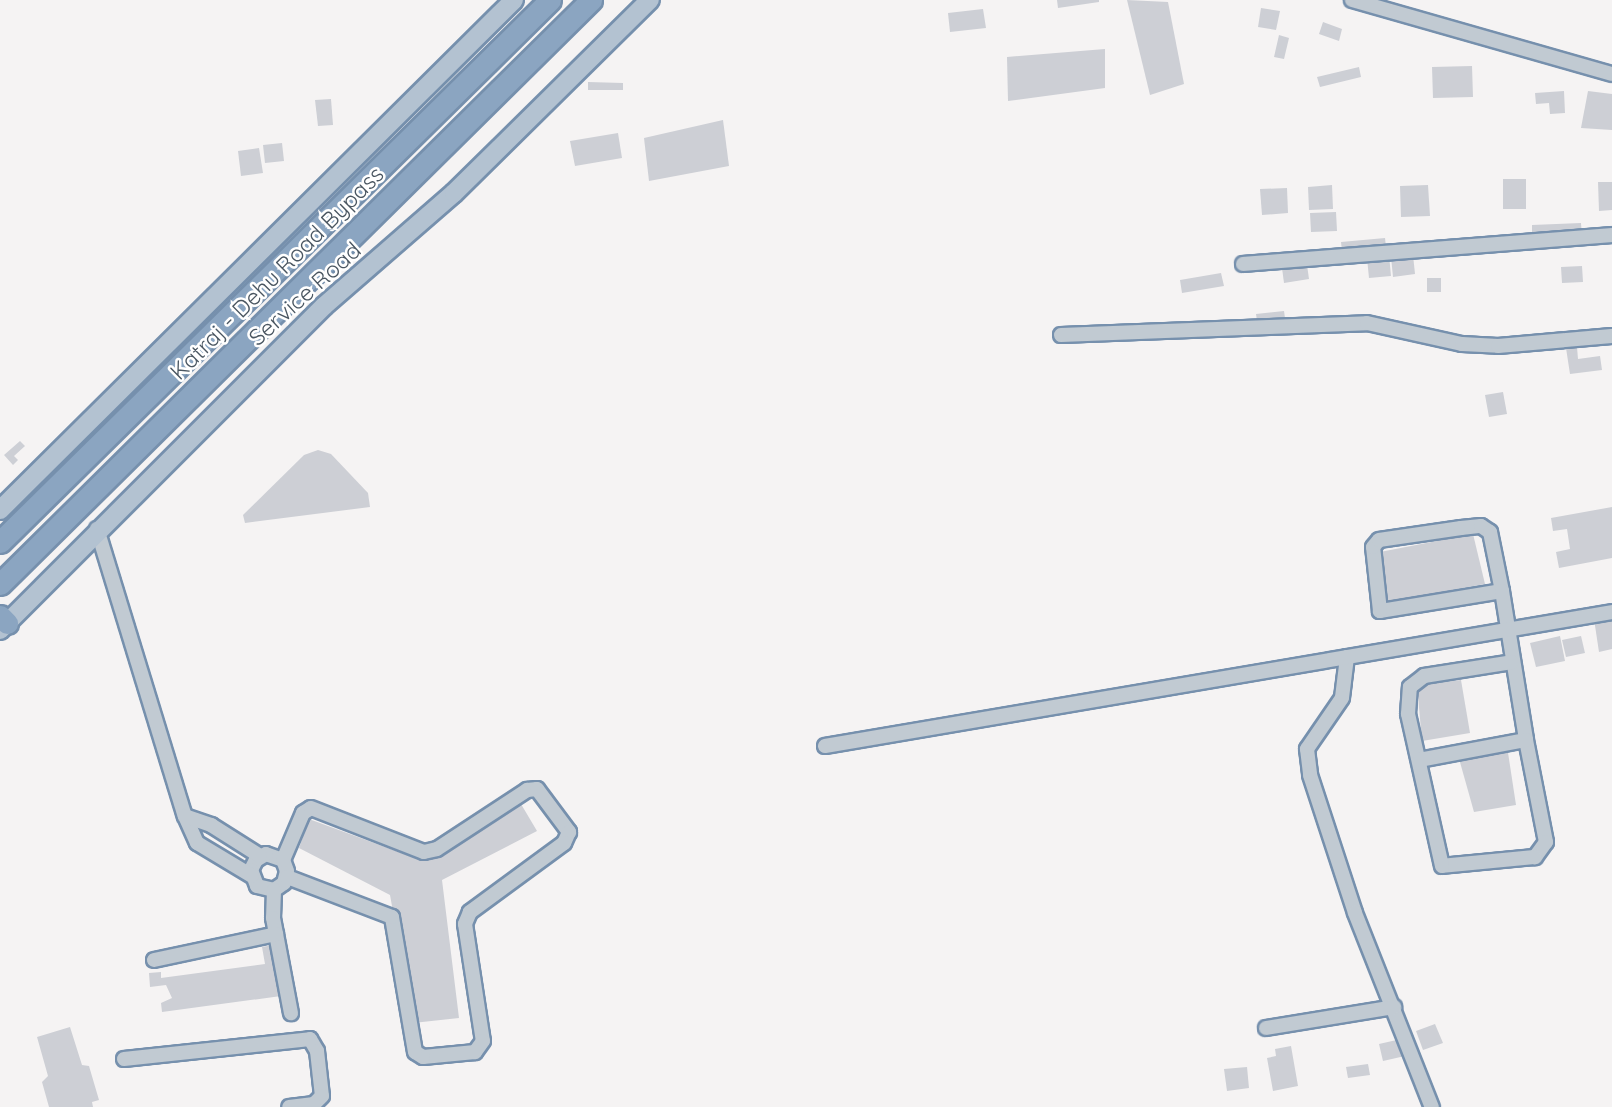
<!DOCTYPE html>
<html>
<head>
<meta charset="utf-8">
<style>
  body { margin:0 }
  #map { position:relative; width:1612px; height:1107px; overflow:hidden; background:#f5f3f3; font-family:Quicksand,sans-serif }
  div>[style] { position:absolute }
  .building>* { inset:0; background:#cdcfd5 }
  .roads { filter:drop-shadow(2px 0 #7690ad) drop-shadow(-2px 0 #7690ad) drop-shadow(0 2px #7690ad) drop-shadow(0 -2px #7690ad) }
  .minor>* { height:14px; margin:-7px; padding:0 7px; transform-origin:7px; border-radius:7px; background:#c1cad2 }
  .major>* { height:18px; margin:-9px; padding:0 9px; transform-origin:9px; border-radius:9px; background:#b3c2d1 }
  .highway>* { height:21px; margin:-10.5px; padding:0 10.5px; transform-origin:10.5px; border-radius:10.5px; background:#8ba5c1 }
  span { translate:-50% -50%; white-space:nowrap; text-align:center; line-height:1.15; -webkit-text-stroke:5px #fff; paint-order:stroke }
  .street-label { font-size:23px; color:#4a5661 }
</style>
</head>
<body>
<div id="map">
  <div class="building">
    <div style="clip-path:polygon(1057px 0,1099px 0,1099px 2px,1058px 8px)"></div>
    <div style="clip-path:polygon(1127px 0,1168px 2px,1184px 84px,1150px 95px)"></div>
    <div style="clip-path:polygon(1261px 8px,1280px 11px,1276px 30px,1258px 27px)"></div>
    <div style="clip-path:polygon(983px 9px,986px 28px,950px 32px,948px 13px)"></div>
    <div style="clip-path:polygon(1323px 22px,1342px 29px,1339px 41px,1319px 34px)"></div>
    <div style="clip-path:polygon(1279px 35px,1289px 38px,1284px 59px,1274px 57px)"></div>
    <div style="clip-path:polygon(1105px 49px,1105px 88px,1008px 101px,1007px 57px)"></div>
    <div style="clip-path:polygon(1472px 66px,1473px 97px,1433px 98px,1432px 67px)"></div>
    <div style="clip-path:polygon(1359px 67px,1361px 77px,1320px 87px,1317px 77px)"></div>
    <div style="clip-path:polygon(588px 82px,623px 83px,623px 90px,588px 90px)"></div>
    <div style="clip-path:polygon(1564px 91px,1565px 113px,1550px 114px,1549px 103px,1536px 104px,1535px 93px)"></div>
    <div style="clip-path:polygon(1588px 91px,1612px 94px,1612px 130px,1581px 128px)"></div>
    <div style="clip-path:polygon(331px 99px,333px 125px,318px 126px,315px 100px)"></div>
    <div style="clip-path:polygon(723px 120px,729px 166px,649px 181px,644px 138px)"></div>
    <div style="clip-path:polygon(618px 133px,622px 158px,575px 166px,570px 141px)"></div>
    <div style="clip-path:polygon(282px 143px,284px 161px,265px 163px,263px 145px)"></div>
    <div style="clip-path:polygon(259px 148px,263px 173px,241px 176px,238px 151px)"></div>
    <div style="clip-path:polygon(1503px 179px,1526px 179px,1526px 209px,1503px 209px)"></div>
    <div style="clip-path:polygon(1598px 182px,1612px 182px,1612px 210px,1599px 211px)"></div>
    <div style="clip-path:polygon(1332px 185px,1333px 209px,1309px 210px,1308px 187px)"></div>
    <div style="clip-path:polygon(1428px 185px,1430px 216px,1401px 217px,1400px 186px)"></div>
    <div style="clip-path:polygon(1287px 188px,1288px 213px,1262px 215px,1260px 189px)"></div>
    <div style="clip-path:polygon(1336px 212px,1337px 231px,1311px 232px,1310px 213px)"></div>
    <div style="clip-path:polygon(1581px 223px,1582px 236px,1532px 238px,1532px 225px)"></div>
    <div style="clip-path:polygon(1385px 238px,1386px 247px,1342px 251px,1341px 242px)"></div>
    <div style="clip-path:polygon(1389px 255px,1391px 276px,1369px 278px,1367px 258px)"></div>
    <div style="clip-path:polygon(1413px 255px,1415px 274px,1393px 277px,1391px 257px)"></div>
    <div style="clip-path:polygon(1307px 265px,1309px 279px,1284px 283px,1282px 268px)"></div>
    <div style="clip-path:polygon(1582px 266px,1583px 282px,1562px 283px,1561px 267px)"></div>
    <div style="clip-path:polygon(1221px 273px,1224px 286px,1182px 293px,1180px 280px)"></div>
    <div style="clip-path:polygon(1427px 278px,1441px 278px,1441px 292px,1427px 292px)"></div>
    <div style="clip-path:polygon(1284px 311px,1285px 318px,1257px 321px,1256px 314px)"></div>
    <div style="clip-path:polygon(1577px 347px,1578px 359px,1600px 356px,1602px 370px,1570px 374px,1566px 348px)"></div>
    <div style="clip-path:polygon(1503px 392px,1507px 414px,1489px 417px,1485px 395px)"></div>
    <div style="clip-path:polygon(20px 441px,25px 446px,14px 456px,18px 460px,13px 465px,4px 455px)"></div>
    <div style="clip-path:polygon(318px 450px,331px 454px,368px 493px,370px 507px,245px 523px,243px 515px,304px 455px)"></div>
    <div style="clip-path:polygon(1612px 507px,1612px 558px,1559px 568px,1556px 552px,1570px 549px,1567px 529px,1553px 531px,1551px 518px)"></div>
    <div style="clip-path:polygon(1473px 534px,1485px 584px,1385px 602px,1380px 552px)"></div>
    <div style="clip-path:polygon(1612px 616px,1612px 649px,1599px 652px,1594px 619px)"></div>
    <div style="clip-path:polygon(1560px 636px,1565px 661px,1536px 667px,1530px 643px)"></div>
    <div style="clip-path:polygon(1581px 636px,1585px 653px,1566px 657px,1562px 640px)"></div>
    <div style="clip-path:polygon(1461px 680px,1470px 733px,1422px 741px,1417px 685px)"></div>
    <div style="clip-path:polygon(1507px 746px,1516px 805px,1474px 812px,1458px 755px)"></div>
    <div style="clip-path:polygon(521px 804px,537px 831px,442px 880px,459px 1018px,413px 1023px,390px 895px,299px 848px,309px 819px,423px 861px)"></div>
    <div style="clip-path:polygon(273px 945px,281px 996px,162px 1012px,161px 1003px,172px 998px,166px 985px,150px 987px,149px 973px,161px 972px,161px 978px,265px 964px,262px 947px)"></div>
    <div style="clip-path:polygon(1435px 1024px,1443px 1043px,1423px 1050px,1416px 1031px)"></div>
    <div style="clip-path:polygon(70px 1027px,82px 1065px,89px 1066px,99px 1100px,92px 1102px,93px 1107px,49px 1107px,42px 1082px,48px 1076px,37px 1037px)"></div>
    <div style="clip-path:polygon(1401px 1039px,1405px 1056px,1383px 1061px,1379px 1044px)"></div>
    <div style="clip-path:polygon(1291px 1046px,1298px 1086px,1273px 1091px,1267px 1058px,1276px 1056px,1275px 1049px)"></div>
    <div style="clip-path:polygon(1368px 1064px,1370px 1075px,1348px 1078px,1346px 1067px)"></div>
    <div style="clip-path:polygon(1247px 1067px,1249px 1088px,1227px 1091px,1224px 1069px)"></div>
  </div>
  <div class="roads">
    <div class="minor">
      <div style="left:1352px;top:0;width:270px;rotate:15.9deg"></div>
      <div style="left:1243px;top:264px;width:370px;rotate:-4.5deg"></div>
      <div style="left:1061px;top:335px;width:306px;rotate:-2.2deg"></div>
      <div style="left:1367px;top:323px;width:97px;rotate:12.5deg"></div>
      <div style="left:1462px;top:344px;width:36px;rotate:3deg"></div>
      <div style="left:1498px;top:346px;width:114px;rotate:-5deg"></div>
      <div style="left:97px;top:529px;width:300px;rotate:73deg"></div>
      <div style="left:1502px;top:591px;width:124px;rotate:170.7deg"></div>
      <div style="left:1380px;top:611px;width:64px;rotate:-96.2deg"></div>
      <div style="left:1373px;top:547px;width:9px;rotate:-49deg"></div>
      <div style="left:1379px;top:540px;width:83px;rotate:-8.3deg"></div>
      <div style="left:1461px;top:528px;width:20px;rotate:-6deg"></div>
      <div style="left:1481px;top:526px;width:11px;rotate:34deg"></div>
      <div style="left:1490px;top:532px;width:60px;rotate:78.5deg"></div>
      <div style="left:1502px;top:591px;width:151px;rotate:80.8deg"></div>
      <div style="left:1526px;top:740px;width:104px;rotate:78.9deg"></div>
      <div style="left:1546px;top:842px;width:19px;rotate:126deg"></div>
      <div style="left:1535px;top:857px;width:93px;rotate:174.5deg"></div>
      <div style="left:1442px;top:866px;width:156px;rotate:-102.6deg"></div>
      <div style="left:1408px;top:714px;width:27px;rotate:-86deg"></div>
      <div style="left:1410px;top:687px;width:18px;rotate:-38deg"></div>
      <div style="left:1424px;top:676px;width:89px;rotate:-9deg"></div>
      <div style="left:1347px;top:657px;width:41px;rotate:97deg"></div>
      <div style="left:1342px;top:698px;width:62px;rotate:124.5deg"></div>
      <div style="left:1307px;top:749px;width:26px;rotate:83deg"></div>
      <div style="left:1310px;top:775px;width:145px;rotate:71.9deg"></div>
      <div style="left:1355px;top:913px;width:209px;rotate:68.4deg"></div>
      <div style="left:825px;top:746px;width:798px;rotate:-9.66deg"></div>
      <div style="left:1419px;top:760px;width:109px;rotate:-10.6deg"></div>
      <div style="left:283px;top:860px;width:18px;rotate:-161deg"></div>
      <div style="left:266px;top:854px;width:12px;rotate:149deg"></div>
      <div style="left:256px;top:860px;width:11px;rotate:117deg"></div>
      <div style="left:251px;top:870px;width:17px;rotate:69deg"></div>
      <div style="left:257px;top:886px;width:17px;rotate:13deg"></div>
      <div style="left:274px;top:890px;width:12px;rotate:-35deg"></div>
      <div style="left:284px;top:883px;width:12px;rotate:-76deg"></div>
      <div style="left:287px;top:871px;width:12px;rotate:-110deg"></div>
      <div style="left:283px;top:860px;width:51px;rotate:-66.9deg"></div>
      <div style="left:303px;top:813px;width:9px;rotate:-32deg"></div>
      <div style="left:311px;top:808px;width:121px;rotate:21.3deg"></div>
      <div style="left:424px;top:852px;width:13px;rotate:-13deg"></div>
      <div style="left:437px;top:849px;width:108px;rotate:-33.2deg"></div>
      <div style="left:527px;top:790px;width:10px;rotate:-6deg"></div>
      <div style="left:537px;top:789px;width:54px;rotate:53.3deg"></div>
      <div style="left:569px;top:832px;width:12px;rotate:114deg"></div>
      <div style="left:564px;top:843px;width:117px;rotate:143.7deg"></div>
      <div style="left:470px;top:912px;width:13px;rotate:113deg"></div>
      <div style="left:465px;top:924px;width:118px;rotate:81.3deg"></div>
      <div style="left:483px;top:1041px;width:14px;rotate:126deg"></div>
      <div style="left:475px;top:1052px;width:52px;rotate:174.5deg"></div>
      <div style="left:423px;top:1057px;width:9px;rotate:-148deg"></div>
      <div style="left:415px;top:1052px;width:137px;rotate:-99.7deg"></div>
      <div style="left:392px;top:917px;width:112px;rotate:-159.1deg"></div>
      <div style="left:252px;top:876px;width:64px;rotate:-149deg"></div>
      <div style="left:197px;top:843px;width:30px;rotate:-114deg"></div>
      <div style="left:185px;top:816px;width:28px;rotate:19deg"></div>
      <div style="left:211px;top:825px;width:58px;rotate:32.3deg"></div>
      <div style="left:274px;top:890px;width:28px;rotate:92deg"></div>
      <div style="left:273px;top:918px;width:97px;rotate:79.3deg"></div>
      <div style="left:154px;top:960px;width:125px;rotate:-12deg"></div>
      <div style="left:1266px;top:1028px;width:130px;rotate:-9.3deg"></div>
      <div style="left:124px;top:1059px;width:187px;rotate:-6.1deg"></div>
      <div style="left:310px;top:1039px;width:14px;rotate:60deg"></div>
      <div style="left:317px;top:1051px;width:45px;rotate:83.7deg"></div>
      <div style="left:322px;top:1096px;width:11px;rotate:135deg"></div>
      <div style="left:314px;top:1104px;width:25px;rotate:173deg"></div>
    </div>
    <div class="major">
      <div style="left:0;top:510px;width:724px;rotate:-44.78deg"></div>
      <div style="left:0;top:630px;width:458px;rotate:-45deg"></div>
      <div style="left:324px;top:306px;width:172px;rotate:-41deg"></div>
      <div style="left:454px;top:193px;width:275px;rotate:-44.6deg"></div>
    </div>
    <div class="highway">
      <div style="left:0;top:542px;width:772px;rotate:-44.58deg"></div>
      <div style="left:0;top:584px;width:831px;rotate:-44.66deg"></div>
      <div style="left:0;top:616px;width:10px;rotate:45deg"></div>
    </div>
  </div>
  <div class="street-label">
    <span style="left:277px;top:273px;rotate:-45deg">Katraj - Dehu Road Bypass</span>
    <span style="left:305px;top:294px;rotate:-42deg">Service Road</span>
  </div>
</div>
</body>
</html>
